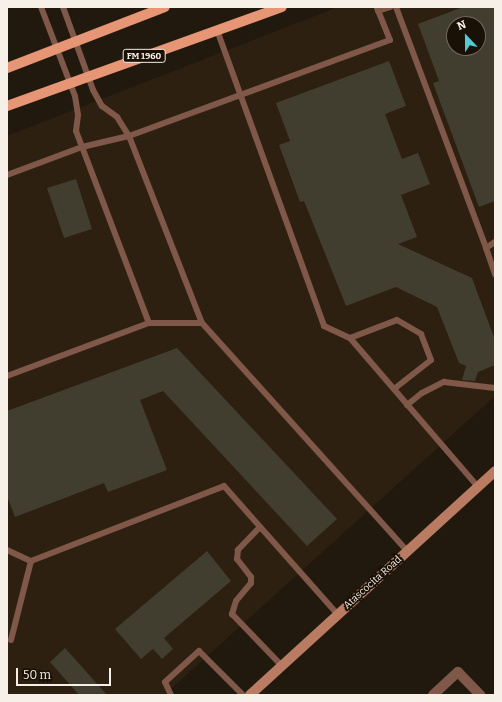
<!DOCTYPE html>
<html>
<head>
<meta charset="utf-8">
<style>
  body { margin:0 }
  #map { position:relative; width:502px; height:702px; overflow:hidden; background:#22190e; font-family:Bitter,serif }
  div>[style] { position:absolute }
  .built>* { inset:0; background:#2e2010 }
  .building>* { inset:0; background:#413d2f }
  .service>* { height:6px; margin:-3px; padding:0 3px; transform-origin:3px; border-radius:3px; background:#7f5849 }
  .minor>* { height:10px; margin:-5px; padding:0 5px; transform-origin:5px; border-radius:5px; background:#7f5849 }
  .secondary>* { height:10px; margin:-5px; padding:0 5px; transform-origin:5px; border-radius:5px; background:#b97b62 }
  .primary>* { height:10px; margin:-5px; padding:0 5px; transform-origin:5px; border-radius:5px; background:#e79675 }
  span { translate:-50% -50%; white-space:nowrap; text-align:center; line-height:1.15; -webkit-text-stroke:3.5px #191006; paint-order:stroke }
  .shield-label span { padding:1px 3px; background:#191006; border:1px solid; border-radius:3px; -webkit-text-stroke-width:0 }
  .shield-label { font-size:9px; color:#f7f0e8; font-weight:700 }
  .street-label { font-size:10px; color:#f7f0e8 }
  .frame { position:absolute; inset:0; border:8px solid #f7f0e8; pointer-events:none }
  .north { position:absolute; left:446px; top:16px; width:40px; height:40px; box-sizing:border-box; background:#191006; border:1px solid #726a60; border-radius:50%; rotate:338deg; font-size:11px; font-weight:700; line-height:16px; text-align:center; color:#f7f0e8 }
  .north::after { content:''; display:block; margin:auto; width:14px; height:18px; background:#51ccd3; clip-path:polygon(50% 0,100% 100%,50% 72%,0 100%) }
  .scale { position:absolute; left:16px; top:668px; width:95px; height:18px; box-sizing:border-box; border:2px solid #f7f0e8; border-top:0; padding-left:5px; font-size:12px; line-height:14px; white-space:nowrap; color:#f7f0e8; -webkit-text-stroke:3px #191006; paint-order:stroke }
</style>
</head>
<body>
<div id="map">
  <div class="built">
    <div style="clip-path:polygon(evenodd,338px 7px,495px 7px,495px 396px,164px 695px,7px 695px,7px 136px,338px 7px,454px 24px,478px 24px,478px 48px,454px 48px,454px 24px)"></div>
  </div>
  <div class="building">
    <div style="clip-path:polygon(evenodd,463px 7px,495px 7px,495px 201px,479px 207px,433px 83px,439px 81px,418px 24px,463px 7px,454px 24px,478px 24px,478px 48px,454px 48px,454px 24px)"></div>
    <div style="clip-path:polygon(389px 61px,406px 106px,385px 114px,402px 159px,418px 153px,430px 184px,401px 195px,417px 237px,398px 244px,472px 278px,495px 340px,495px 365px,478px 372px,475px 381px,462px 380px,466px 366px,459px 363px,437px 307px,396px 287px,346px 306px,304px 201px,300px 202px,279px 145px,290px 141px,276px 103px)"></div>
    <div style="clip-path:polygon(76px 179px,92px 229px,64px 238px,47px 188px)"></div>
    <div style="clip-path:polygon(177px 348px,337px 519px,307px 546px,163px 391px,140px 400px,167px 470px,108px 492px,104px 483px,15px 517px,7px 496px,7px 411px)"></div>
    <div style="clip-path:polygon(207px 551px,231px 581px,164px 638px,173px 649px,162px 659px,153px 649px,141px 659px,115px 629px)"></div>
    <div style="clip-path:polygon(65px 648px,107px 695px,79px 695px,50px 662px)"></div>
  </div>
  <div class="service">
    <div style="left:41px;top:7px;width:95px;rotate:69.1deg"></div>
    <div style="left:75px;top:96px;width:19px;rotate:81deg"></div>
    <div style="left:78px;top:115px;width:16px;rotate:97deg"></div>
    <div style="left:76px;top:131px;width:205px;rotate:69.2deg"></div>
    <div style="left:149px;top:323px;width:53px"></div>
    <div style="left:63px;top:7px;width:88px;rotate:70.1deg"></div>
    <div style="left:93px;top:90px;width:18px;rotate:61deg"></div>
    <div style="left:102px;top:106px;width:19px;rotate:36deg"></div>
    <div style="left:117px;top:117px;width:22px;rotate:58deg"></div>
    <div style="left:129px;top:136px;width:201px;rotate:68.7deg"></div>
    <div style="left:202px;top:323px;width:307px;rotate:48deg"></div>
    <div style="left:396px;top:7px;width:257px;rotate:69.5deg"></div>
    <div style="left:486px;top:248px;width:11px;rotate:-34deg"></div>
    <div style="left:378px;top:11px;width:13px;rotate:-18deg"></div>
    <div style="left:217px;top:30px;width:315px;rotate:70.1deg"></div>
    <div style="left:324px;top:326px;width:29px;rotate:25deg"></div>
    <div style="left:350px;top:338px;width:196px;rotate:49.3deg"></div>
    <div style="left:7px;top:175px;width:80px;rotate:-20.5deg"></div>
    <div style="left:82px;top:147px;width:48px;rotate:-13.2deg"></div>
    <div style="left:129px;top:136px;width:278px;rotate:-20.2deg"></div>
    <div style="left:390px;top:40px;width:35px;rotate:-112deg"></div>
    <div style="left:486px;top:248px;width:28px;rotate:71deg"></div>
    <div style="left:350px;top:338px;width:50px;rotate:-21deg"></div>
    <div style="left:397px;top:320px;width:28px;rotate:30deg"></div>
    <div style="left:421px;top:334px;width:28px;rotate:69deg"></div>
    <div style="left:431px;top:360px;width:47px;rotate:141.9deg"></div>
    <div style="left:7px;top:376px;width:152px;rotate:-20.5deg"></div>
    <div style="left:407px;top:405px;width:19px;rotate:-39deg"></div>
    <div style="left:422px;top:393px;width:25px;rotate:-27deg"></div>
    <div style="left:444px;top:382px;width:51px;rotate:6.7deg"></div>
    <div style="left:260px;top:527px;width:32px;rotate:134deg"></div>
    <div style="left:238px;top:550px;width:9px;rotate:96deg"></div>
    <div style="left:237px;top:559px;width:23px;rotate:52deg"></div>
    <div style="left:251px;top:577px;width:6px;rotate:90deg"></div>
    <div style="left:251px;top:583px;width:23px;rotate:130deg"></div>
    <div style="left:236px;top:601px;width:14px;rotate:107deg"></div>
    <div style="left:232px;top:614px;width:72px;rotate:46.1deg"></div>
    <div style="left:7px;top:550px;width:26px;rotate:25deg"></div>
    <div style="left:31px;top:561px;width:207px;rotate:-21.2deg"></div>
    <div style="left:224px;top:486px;width:172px;rotate:48.5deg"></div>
    <div style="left:11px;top:640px;width:81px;rotate:-75.8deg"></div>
    <div style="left:171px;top:695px;width:14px;rotate:-115deg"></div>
    <div style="left:165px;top:682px;width:46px;rotate:-42.4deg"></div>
    <div style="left:199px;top:651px;width:62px;rotate:45deg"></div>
  </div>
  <div class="minor">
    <div style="left:433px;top:695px;width:34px;rotate:-43deg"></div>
    <div style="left:458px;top:672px;width:32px;rotate:46deg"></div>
  </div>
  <div class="secondary">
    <div style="left:250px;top:695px;width:332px;rotate:-42.4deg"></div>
  </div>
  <div class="primary">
    <div style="left:7px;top:68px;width:169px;rotate:-21.1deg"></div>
    <div style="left:7px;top:106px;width:292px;rotate:-19.8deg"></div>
  </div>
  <div class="shield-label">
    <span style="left:144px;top:56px">FM 1960</span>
  </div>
  <div class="street-label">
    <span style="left:373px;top:583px;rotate:-42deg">Atascocita Road</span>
  </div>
  <div class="frame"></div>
  <div class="north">N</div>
  <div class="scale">50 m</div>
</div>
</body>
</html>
